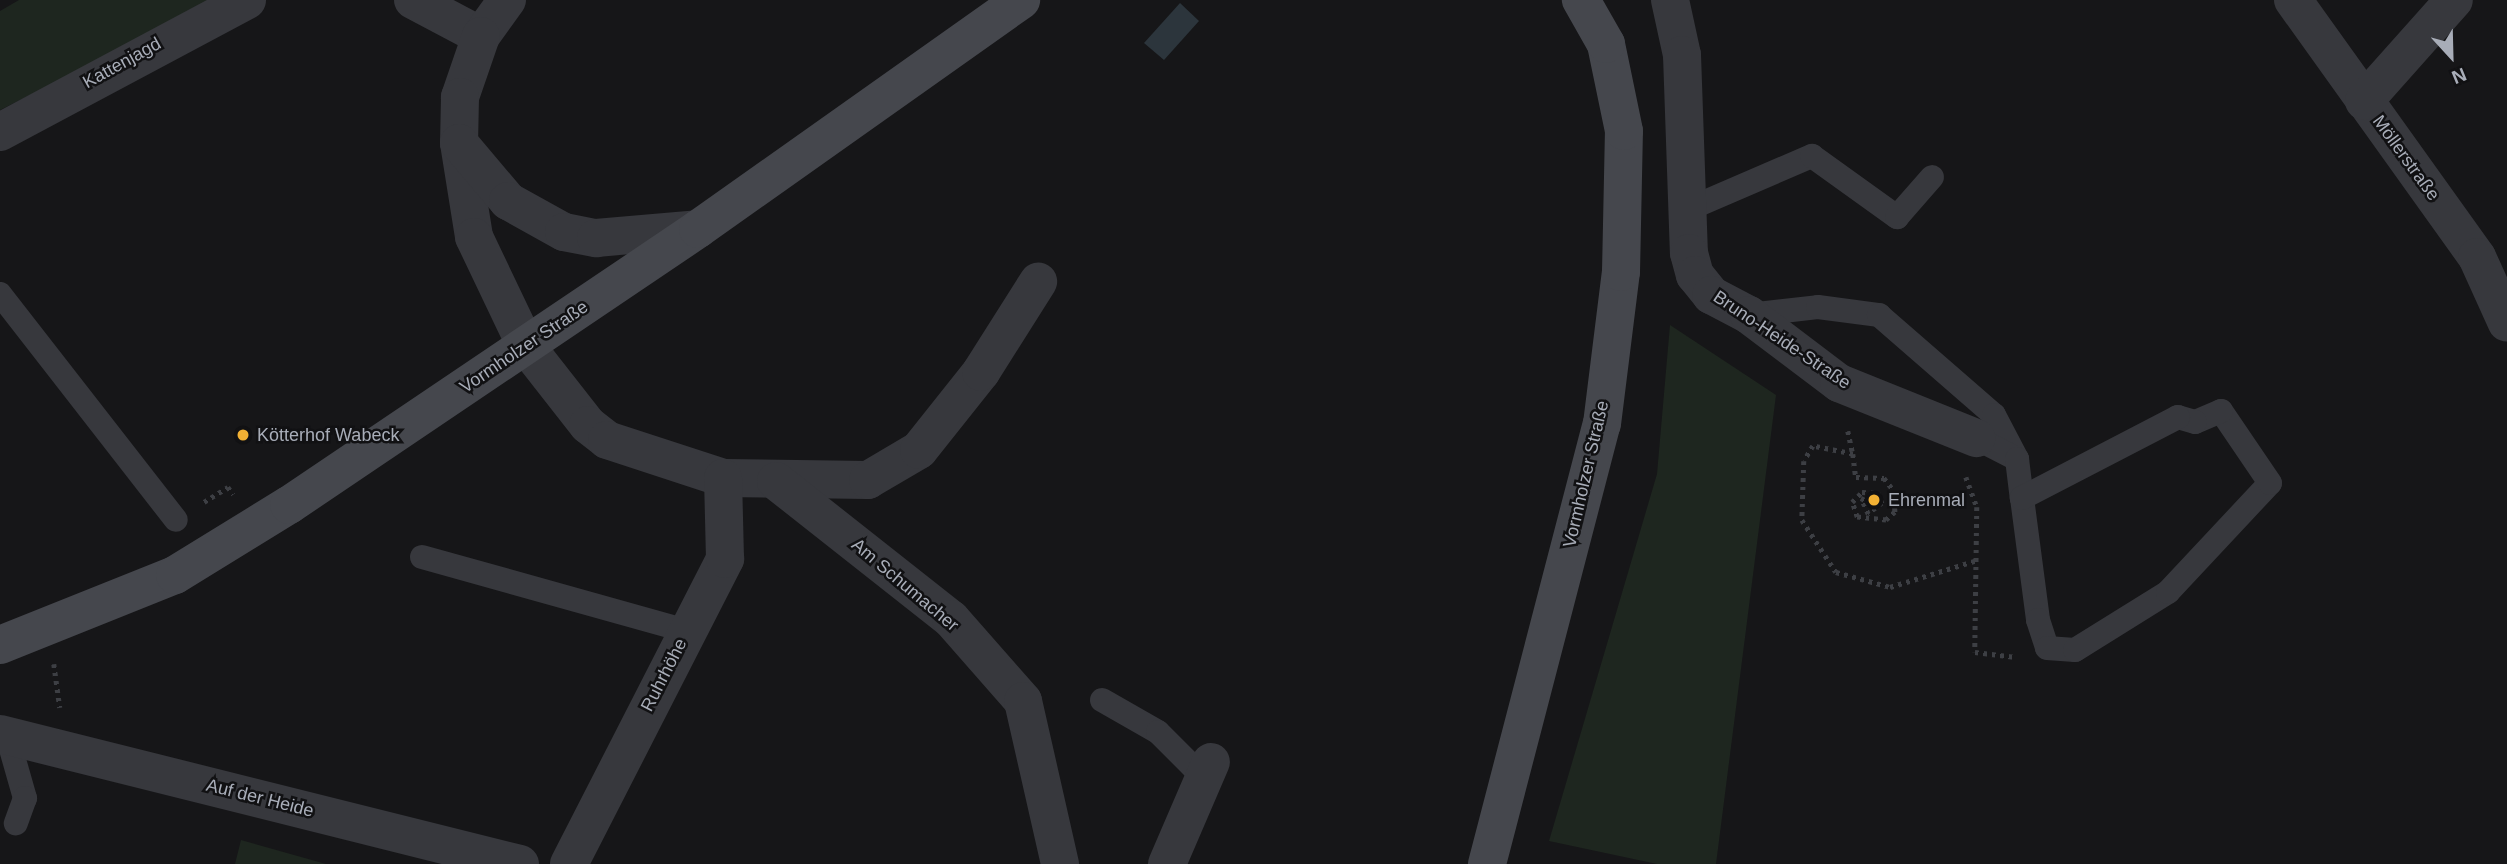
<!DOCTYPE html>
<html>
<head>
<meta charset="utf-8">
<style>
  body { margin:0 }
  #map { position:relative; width:2507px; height:864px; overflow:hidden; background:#161618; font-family:Helvetica,sans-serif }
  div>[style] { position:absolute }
  .green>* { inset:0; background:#1e261f }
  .water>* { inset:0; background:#2c353c }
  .path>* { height:4.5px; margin-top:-2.25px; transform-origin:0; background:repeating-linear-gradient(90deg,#3d3f44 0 3.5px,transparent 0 8.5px) }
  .service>* { height:24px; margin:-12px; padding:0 12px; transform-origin:12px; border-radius:12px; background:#37383d }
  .minor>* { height:38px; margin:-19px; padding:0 19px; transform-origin:19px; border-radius:19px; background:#37383d }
  .secondary>* { height:38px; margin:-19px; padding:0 19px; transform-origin:19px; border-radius:19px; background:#45474d }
  .dots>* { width:19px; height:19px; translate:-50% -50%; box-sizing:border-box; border:4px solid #111113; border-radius:50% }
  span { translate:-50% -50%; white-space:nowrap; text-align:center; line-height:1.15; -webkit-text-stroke:5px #111113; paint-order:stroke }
  .street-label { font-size:18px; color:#a8adb8 }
  .poi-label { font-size:18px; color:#a8adb8 }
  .left { translate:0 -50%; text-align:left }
  .north { position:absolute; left:2416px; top:21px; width:70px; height:70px; -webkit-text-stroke:5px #111113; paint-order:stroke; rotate:158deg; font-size:19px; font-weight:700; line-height:28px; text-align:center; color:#a8adb8 }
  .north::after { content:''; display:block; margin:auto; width:24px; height:32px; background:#a8adb8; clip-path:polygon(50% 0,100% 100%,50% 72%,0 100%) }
</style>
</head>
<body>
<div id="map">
  <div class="green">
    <div style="clip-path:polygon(19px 0,221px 0,0 110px,0 11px)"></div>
    <div style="clip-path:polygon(1670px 325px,1776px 395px,1716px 864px,1657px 864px,1549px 841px,1657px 474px)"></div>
    <div style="clip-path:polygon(241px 840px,326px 864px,235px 864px)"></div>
  </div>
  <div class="water">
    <div style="clip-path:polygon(1180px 3px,1199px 21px,1164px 60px,1144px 43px)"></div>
  </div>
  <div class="path">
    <div style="left:1848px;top:431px;width:24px;rotate:78deg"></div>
    <div style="left:1853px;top:454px;width:41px;rotate:-168.7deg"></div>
    <div style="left:1813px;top:446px;width:17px;rotate:121deg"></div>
    <div style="left:1804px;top:461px;width:59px;rotate:91.9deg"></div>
    <div style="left:1802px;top:520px;width:62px;rotate:56.8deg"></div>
    <div style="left:1836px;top:572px;width:56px;rotate:15.5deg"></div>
    <div style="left:1890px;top:587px;width:91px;rotate:-17.2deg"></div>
    <div style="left:1853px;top:454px;width:23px;rotate:83deg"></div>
    <div style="left:1856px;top:477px;width:28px;rotate:2deg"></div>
    <div style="left:1884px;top:478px;width:16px;rotate:52deg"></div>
    <div style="left:1894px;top:491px;width:21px;rotate:87deg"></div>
    <div style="left:1895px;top:512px;width:12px;rotate:138deg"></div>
    <div style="left:1886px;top:520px;width:29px;rotate:-174deg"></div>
    <div style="left:1857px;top:517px;width:16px;rotate:-108deg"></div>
    <div style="left:1852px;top:502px;width:14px;rotate:-45deg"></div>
    <div style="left:1862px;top:492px;width:16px;rotate:4deg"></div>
    <div style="left:1878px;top:493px;width:11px;rotate:68deg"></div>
    <div style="left:1882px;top:503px;width:18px;rotate:142deg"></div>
    <div style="left:1868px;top:514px;width:17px;rotate:-114deg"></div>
    <div style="left:1861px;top:498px;width:11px;rotate:27deg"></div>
    <div style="left:1966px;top:477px;width:32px;rotate:70deg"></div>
    <div style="left:1977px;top:507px;width:145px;rotate:90.8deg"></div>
    <div style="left:1975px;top:652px;width:41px;rotate:7deg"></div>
    <div style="left:204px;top:502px;width:28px;rotate:-32deg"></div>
    <div style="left:228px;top:487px;width:9px;rotate:54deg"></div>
    <div style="left:54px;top:664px;width:44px;rotate:82.2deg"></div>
  </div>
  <div class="service">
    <div style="left:1691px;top:208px;width:132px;rotate:-23.3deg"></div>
    <div style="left:1812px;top:156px;width:105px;rotate:35.7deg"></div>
    <div style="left:1897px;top:217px;width:53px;rotate:-48.8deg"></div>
    <div style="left:0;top:294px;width:286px;rotate:52.1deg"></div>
    <div style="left:1749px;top:315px;width:69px;rotate:-6.6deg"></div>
    <div style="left:1818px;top:307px;width:62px;rotate:7.5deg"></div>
    <div style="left:1879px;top:315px;width:152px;rotate:41deg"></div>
    <div style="left:1994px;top:415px;width:50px;rotate:62.4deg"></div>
    <div style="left:1976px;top:438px;width:46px;rotate:27.1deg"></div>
    <div style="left:2017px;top:459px;width:39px;rotate:83deg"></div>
    <div style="left:2022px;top:498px;width:123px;rotate:82.5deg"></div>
    <div style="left:2038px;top:620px;width:29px;rotate:72deg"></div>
    <div style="left:2047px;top:648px;width:28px;rotate:4deg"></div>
    <div style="left:2075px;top:650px;width:110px;rotate:-31.9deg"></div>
    <div style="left:2168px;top:592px;width:149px;rotate:-46.9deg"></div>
    <div style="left:2270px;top:483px;width:87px;rotate:-124.2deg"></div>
    <div style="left:2221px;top:411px;width:28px;rotate:157deg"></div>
    <div style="left:2195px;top:422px;width:18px;rotate:-164deg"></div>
    <div style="left:2178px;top:417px;width:176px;rotate:152.6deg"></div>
    <div style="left:422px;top:557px;width:275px;rotate:15.6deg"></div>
    <div style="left:1102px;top:700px;width:64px;rotate:29.7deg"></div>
    <div style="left:1158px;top:732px;width:65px;rotate:45deg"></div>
    <div style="left:7px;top:735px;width:66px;rotate:74.1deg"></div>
    <div style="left:25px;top:798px;width:27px;rotate:110deg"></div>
  </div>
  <div class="minor">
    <div style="left:413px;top:0;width:77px;rotate:27.9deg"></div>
    <div style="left:507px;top:0;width:44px;rotate:125.8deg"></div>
    <div style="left:481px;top:36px;width:65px;rotate:109deg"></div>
    <div style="left:460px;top:97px;width:46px;rotate:91.2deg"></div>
    <div style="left:459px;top:143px;width:95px;rotate:80.9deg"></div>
    <div style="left:474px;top:237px;width:121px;rotate:64.5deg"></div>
    <div style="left:526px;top:346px;width:100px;rotate:51.9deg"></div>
    <div style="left:588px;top:425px;width:24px;rotate:38deg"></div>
    <div style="left:607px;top:440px;width:122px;rotate:18.1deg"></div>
    <div style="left:723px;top:478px;width:145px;rotate:0.8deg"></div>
    <div style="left:868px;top:480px;width:59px;rotate:-30.5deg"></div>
    <div style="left:919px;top:450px;width:100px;rotate:-51.5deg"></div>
    <div style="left:981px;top:372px;width:107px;rotate:-57.7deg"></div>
    <div style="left:1670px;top:0;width:56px;rotate:77.7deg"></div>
    <div style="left:1682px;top:55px;width:198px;rotate:88deg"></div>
    <div style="left:1689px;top:253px;width:23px;rotate:75deg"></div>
    <div style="left:1695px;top:275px;width:26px;rotate:51deg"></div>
    <div style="left:1711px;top:295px;width:43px;rotate:27.8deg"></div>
    <div style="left:1749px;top:315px;width:113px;rotate:37.1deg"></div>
    <div style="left:1839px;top:383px;width:148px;rotate:21.9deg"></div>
    <div style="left:2293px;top:0;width:316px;rotate:54.4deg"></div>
    <div style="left:2477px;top:257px;width:72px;rotate:65.6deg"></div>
    <div style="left:2364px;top:101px;width:135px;rotate:-48.3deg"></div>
    <div style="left:0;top:132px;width:280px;rotate:-28.1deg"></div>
    <div style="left:459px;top:143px;width:76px;rotate:49.8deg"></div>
    <div style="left:508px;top:201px;width:64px;rotate:29deg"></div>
    <div style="left:564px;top:232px;width:33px;rotate:11deg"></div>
    <div style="left:596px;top:238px;width:102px;rotate:-5deg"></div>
    <div style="left:776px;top:481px;width:223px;rotate:38.3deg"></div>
    <div style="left:951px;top:619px;width:109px;rotate:48.7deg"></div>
    <div style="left:1023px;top:701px;width:167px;rotate:77.2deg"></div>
    <div style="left:0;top:734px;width:536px;rotate:14.04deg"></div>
    <div style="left:569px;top:864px;width:343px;rotate:-62.9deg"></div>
    <div style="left:725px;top:559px;width:81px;rotate:-91.4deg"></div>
    <div style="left:1167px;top:864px;width:111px;rotate:-66.7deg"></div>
  </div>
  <div class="secondary">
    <div style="left:0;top:645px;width:188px;rotate:-21.8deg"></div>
    <div style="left:175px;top:575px;width:134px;rotate:-31.6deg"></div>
    <div style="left:289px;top:505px;width:493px;rotate:-34deg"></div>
    <div style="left:698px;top:229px;width:396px;rotate:-35.3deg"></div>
    <div style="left:1487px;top:864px;width:455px;rotate:-75.4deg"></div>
    <div style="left:1602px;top:424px;width:153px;rotate:-82.9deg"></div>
    <div style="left:1621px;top:272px;width:141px;rotate:-88.8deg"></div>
    <div style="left:1624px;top:131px;width:89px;rotate:-101.7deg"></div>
    <div style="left:1606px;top:44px;width:51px;rotate:-119.6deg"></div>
  </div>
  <div class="dots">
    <div style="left:243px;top:435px;background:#f2b134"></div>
    <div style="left:1874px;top:500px;background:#f2b134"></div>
  </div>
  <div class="street-label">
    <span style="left:122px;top:63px;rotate:-29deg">Kattenjagd</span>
    <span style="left:2406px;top:158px;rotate:54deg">Möllerstraße</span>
    <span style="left:1782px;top:340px;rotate:34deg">Bruno-Heide-Straße</span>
    <span style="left:524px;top:347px;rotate:-34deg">Vormholzer Straße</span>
    <span style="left:1586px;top:474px;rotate:-77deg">Vormholzer Straße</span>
    <span style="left:905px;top:585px;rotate:40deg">Am Schumacher</span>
    <span style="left:664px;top:675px;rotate:-63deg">Ruhrhöhe</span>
    <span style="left:260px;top:798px;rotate:14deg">Auf der Heide</span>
  </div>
  <div class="poi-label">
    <span class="left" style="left:257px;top:435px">Kötterhof Wabeck</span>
    <span class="left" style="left:1888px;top:500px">Ehrenmal</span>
  </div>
  <div class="north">N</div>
</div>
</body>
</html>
